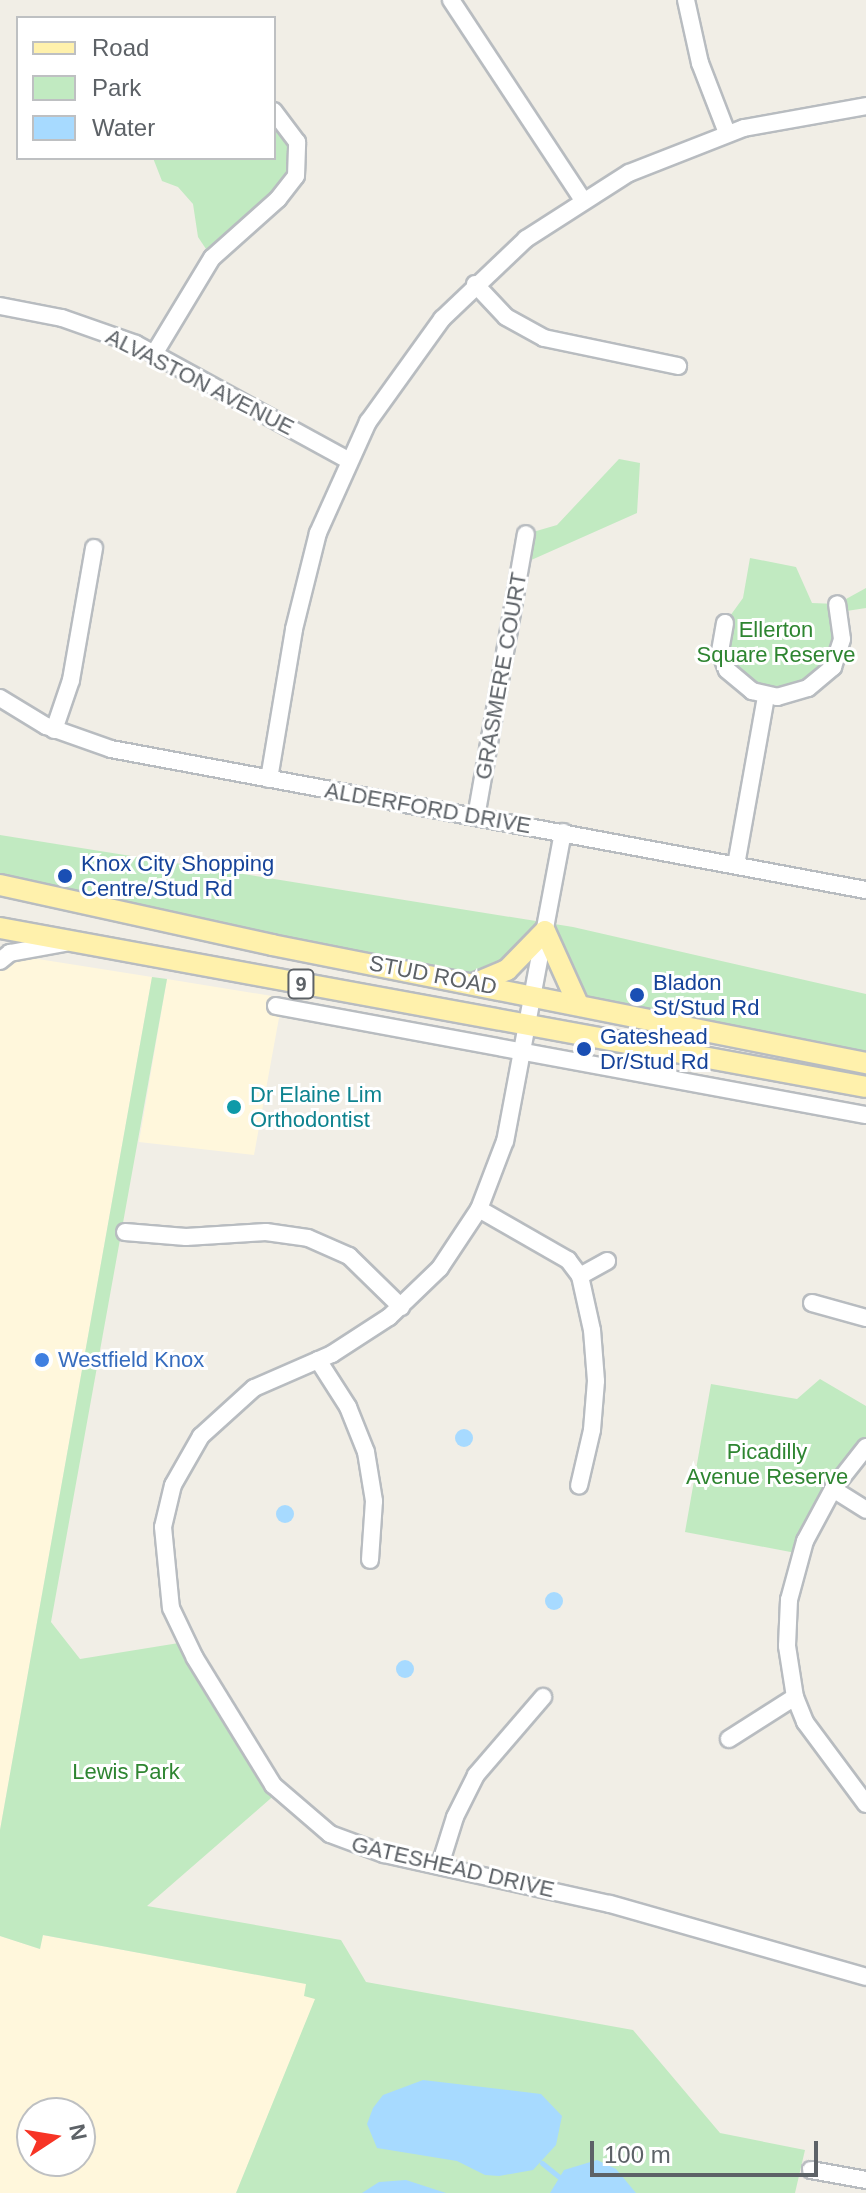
<!DOCTYPE html>
<html>
<head>
<meta charset="utf-8">
<style>
  body { margin:0 }
  #map { position:relative; width:866px; height:2193px; overflow:hidden; background:#f1eee6; font-family:Helvetica,sans-serif }
  div>[style] { position:absolute }
  .commercial>* { inset:0; background:#fff7dc }
  .green>* { inset:0; background:#c1eac1 }
  .water>* { inset:0; background:#a7daff }
  .round { border-radius:50% }
  .stream>* { height:5px; margin:-2.5px; padding:0 2.5px; transform-origin:2.5px; border-radius:2.5px; background:#a7daff }
  .roads { filter:drop-shadow(2px 0 #b8bcc0) drop-shadow(-2px 0 #b8bcc0) drop-shadow(0 2px #b8bcc0) drop-shadow(0 -2px #b8bcc0) }
  .minor>* { height:16px; margin:-8px; padding:0 8px; transform-origin:8px; border-radius:8px; background:#fff }
  .major>* { height:20px; margin:-10px; padding:0 10px; transform-origin:10px; border-radius:10px; background:#fff1ac }
  .dots>* { width:22px; height:22px; translate:-50% -50%; box-sizing:border-box; border:4px solid #fff; border-radius:50% }
  span { translate:-50% -50%; white-space:nowrap; text-align:center; line-height:1.15; -webkit-text-stroke:6px #fff; paint-order:stroke }
  .shield-label span { padding:2px 6px; background:#fff; border:2px solid; border-radius:6px; -webkit-text-stroke-width:0 }
  .shield-label { font-size:20px; color:#5d6267; font-weight:700 }
  .street-label { font-size:22px; color:#5d6267 }
  .park-label { font-size:22px; color:#2e8531 }
  .transit-label { font-size:22px; color:#164399 }
  .left { translate:0 -50%; text-align:left }
  .culture-label { font-size:22px; color:#0d838f }
  .shop-label { font-size:22px; color:#366cbe }
  .legend { position:absolute; left:16px; top:16px; width:260px; height:144px; box-sizing:border-box; background:#fff; border:2px solid #bec0c2; margin:0; padding:10px 14px; list-style:none; font-size:24px; color:#5d6267 }
  .legend li { display:flex; align-items:center; gap:16px; height:40px }
  .legend b { width:40px; border:2px solid #bec0c2 }
  .north { position:absolute; left:16px; top:2097px; width:80px; height:80px; box-sizing:border-box; background:#fff; border:2px solid #bec0c2; border-radius:50%; rotate:78deg; font-size:22px; font-weight:700; line-height:32px; text-align:center; color:#5d6267 }
  .north::after { content:''; display:block; margin:auto; width:28px; height:36px; background:#f73425; clip-path:polygon(50% 0,100% 100%,50% 72%,0 100%) }
  .scale { position:absolute; left:590px; top:2141px; width:228px; height:36px; box-sizing:border-box; border:4px solid #5d6267; border-top:0; padding-left:10px; font-size:24px; line-height:28px; white-space:nowrap; color:#5d6267; -webkit-text-stroke:6px #fff; paint-order:stroke }
</style>
</head>
<body>
<div id="map">
  <div class="commercial">
    <div style="clip-path:polygon(0 953px,152px 977px,0 1830px)"></div>
    <div style="clip-path:polygon(167px 979px,278px 997px,276px 1006px,281px 1007px,254px 1155px,139px 1142px)"></div>
    <div style="clip-path:polygon(evenodd,42px 1935px,307px 1984px,316px 1998px,236px 2193px,0 2193px,0 1936px,40px 1949px,42px 1935px,32px 2113px,80px 2113px,80px 2161px,32px 2161px,32px 2113px)"></div>
  </div>
  <div class="green">
    <div style="clip-path:polygon(274px 111px,285px 121px,296px 176px,212px 258px,198px 237px,193px 204px,178px 187px,162px 181px,153px 158px,274px 158px)"></div>
    <div style="clip-path:polygon(619px 459px,640px 463px,637px 513px,520px 565px,526px 534px,557px 525px)"></div>
    <div style="clip-path:polygon(750px 558px,796px 567px,812px 603px,837px 604px,866px 588px,866px 608px,840px 612px,833px 667px,777px 697px,727px 670px,725px 623px,743px 598px)"></div>
    <div style="clip-path:polygon(0 835px,573px 927px,866px 994px,866px 1062px,577px 1002px,545px 931px,476px 983px,0 885px)"></div>
    <div style="clip-path:polygon(152px 977px,167px 979px,51px 1622px,80px 1659px,185px 1642px,278px 1792px,147px 1906px,341px 1940px,366px 1982px,633px 2030px,720px 2133px,805px 2150px,795px 2193px,236px 2193px,315px 1999px,304px 1996px,306px 1984px,43px 1935px,40px 1949px,0 1936px,0 1830px)"></div>
    <div style="clip-path:polygon(820px 1379px,866px 1406px,866px 1447px,801px 1554px,685px 1532px,711px 1384px,797px 1399px)"></div>
  </div>
  <div class="water">
    <div class="round" style="left:455px;top:1429px;width:18px;height:18px"></div>
    <div class="round" style="left:276px;top:1505px;width:18px;height:18px"></div>
    <div class="round" style="left:545px;top:1592px;width:18px;height:18px"></div>
    <div class="round" style="left:396px;top:1660px;width:18px;height:18px"></div>
    <div style="clip-path:polygon(423px 2080px,541px 2094px,562px 2116px,556px 2145px,533px 2170px,499px 2176px,485px 2175px,457px 2161px,377px 2148px,367px 2124px,373px 2108px,383px 2095px)"></div>
    <div style="clip-path:polygon(597px 2160px,616px 2169px,636px 2193px,550px 2193px,564px 2170px)"></div>
    <div style="clip-path:polygon(406px 2180px,446px 2193px,362px 2193px,379px 2182px)"></div>
  </div>
  <div class="stream">
    <div style="left:542px;top:2163px;width:21px;rotate:39deg"></div>
  </div>
  <div class="roads">
    <div class="minor">
      <div style="left:451px;top:0;width:238px;rotate:56.6deg"></div>
      <div style="left:686px;top:0;width:65px;rotate:77.5deg"></div>
      <div style="left:700px;top:63px;width:75px;rotate:68.9deg"></div>
      <div style="left:475px;top:284px;width:45px;rotate:46.8deg"></div>
      <div style="left:506px;top:317px;width:43px;rotate:28.9deg"></div>
      <div style="left:544px;top:338px;width:137px;rotate:11.8deg"></div>
      <div style="left:0;top:306px;width:63px;rotate:11deg"></div>
      <div style="left:62px;top:318px;width:78px;rotate:19.4deg"></div>
      <div style="left:136px;top:344px;width:242px;rotate:28.7deg"></div>
      <div style="left:154px;top:354px;width:112px;rotate:-58.9deg"></div>
      <div style="left:212px;top:258px;width:89px;rotate:-41.8deg"></div>
      <div style="left:278px;top:199px;width:29px;rotate:-52deg"></div>
      <div style="left:296px;top:176px;width:34px;rotate:-88deg"></div>
      <div style="left:297px;top:142px;width:39px;rotate:-127deg"></div>
      <div style="left:725px;top:623px;width:29px;rotate:100deg"></div>
      <div style="left:720px;top:652px;width:19px;rotate:69deg"></div>
      <div style="left:727px;top:670px;width:33px;rotate:40deg"></div>
      <div style="left:752px;top:691px;width:26px;rotate:13deg"></div>
      <div style="left:777px;top:697px;width:32px;rotate:-16deg"></div>
      <div style="left:808px;top:688px;width:33px;rotate:-40deg"></div>
      <div style="left:833px;top:667px;width:29px;rotate:-72deg"></div>
      <div style="left:842px;top:639px;width:35px;rotate:-98deg"></div>
      <div style="left:0;top:698px;width:54px;rotate:31.3deg"></div>
      <div style="left:46px;top:726px;width:69px;rotate:19.5deg"></div>
      <div style="left:111px;top:749px;width:768px;rotate:10.58deg"></div>
      <div style="left:54px;top:730px;width:53px;rotate:-71.2deg"></div>
      <div style="left:71px;top:680px;width:134px;rotate:-80.1deg"></div>
      <div style="left:269px;top:779px;width:152px;rotate:-80.5deg"></div>
      <div style="left:294px;top:629px;width:99px;rotate:-76deg"></div>
      <div style="left:318px;top:533px;width:122px;rotate:-65.8deg"></div>
      <div style="left:368px;top:422px;width:127px;rotate:-54.3deg"></div>
      <div style="left:442px;top:319px;width:116px;rotate:-43.6deg"></div>
      <div style="left:526px;top:239px;width:122px;rotate:-32.7deg"></div>
      <div style="left:629px;top:173px;width:123px;rotate:-21.4deg"></div>
      <div style="left:744px;top:128px;width:124px;rotate:-10.2deg"></div>
      <div style="left:476px;top:817px;width:287px;rotate:-80deg"></div>
      <div style="left:563px;top:832px;width:314px;rotate:100.6deg"></div>
      <div style="left:505px;top:1141px;width:73px;rotate:110.9deg"></div>
      <div style="left:479px;top:1209px;width:71px;rotate:123.5deg"></div>
      <div style="left:440px;top:1268px;width:71px;rotate:136.1deg"></div>
      <div style="left:389px;top:1317px;width:68px;rotate:147deg"></div>
      <div style="left:332px;top:1354px;width:85px;rotate:156.4deg"></div>
      <div style="left:254px;top:1388px;width:72px;rotate:137.8deg"></div>
      <div style="left:201px;top:1436px;width:56px;rotate:119.7deg"></div>
      <div style="left:173px;top:1485px;width:43px;rotate:103.4deg"></div>
      <div style="left:163px;top:1527px;width:81px;rotate:84.4deg"></div>
      <div style="left:171px;top:1608px;width:55px;rotate:64.4deg"></div>
      <div style="left:195px;top:1658px;width:149px;rotate:58.4deg"></div>
      <div style="left:273px;top:1785px;width:75px;rotate:40.7deg"></div>
      <div style="left:330px;top:1834px;width:58px;rotate:20.3deg"></div>
      <div style="left:384px;top:1854px;width:231px;rotate:12.5deg"></div>
      <div style="left:610px;top:1904px;width:266px;rotate:15.9deg"></div>
      <div style="left:736px;top:865px;width:172px;rotate:-79.9deg"></div>
      <div style="left:0;top:961px;width:13px;rotate:-39deg"></div>
      <div style="left:10px;top:953px;width:56px;rotate:-10.3deg"></div>
      <div style="left:276px;top:1006px;width:600px;rotate:10.47deg"></div>
      <div style="left:479px;top:1209px;width:103px;rotate:29.8deg"></div>
      <div style="left:568px;top:1260px;width:20px;rotate:53deg"></div>
      <div style="left:580px;top:1276px;width:55px;rotate:77.5deg"></div>
      <div style="left:592px;top:1330px;width:51px;rotate:85.5deg"></div>
      <div style="left:596px;top:1381px;width:49px;rotate:94.7deg"></div>
      <div style="left:592px;top:1430px;width:57px;rotate:103.1deg"></div>
      <div style="left:125px;top:1232px;width:61px;rotate:4.7deg"></div>
      <div style="left:186px;top:1237px;width:80px;rotate:-3.6deg"></div>
      <div style="left:266px;top:1232px;width:42px;rotate:8.1deg"></div>
      <div style="left:308px;top:1238px;width:45px;rotate:23.7deg"></div>
      <div style="left:349px;top:1256px;width:73px;rotate:44.4deg"></div>
      <div style="left:580px;top:1276px;width:31px;rotate:-29deg"></div>
      <div style="left:812px;top:1303px;width:56px;rotate:15.5deg"></div>
      <div style="left:318px;top:1360px;width:56px;rotate:57.4deg"></div>
      <div style="left:348px;top:1407px;width:48px;rotate:68.2deg"></div>
      <div style="left:366px;top:1452px;width:50px;rotate:80.7deg"></div>
      <div style="left:374px;top:1501px;width:59px;rotate:93.9deg"></div>
      <div style="left:866px;top:1447px;width:53px;rotate:128.2deg"></div>
      <div style="left:833px;top:1489px;width:59px;rotate:118.3deg"></div>
      <div style="left:805px;top:1541px;width:61px;rotate:105.2deg"></div>
      <div style="left:789px;top:1600px;width:46px;rotate:92.5deg"></div>
      <div style="left:787px;top:1646px;width:52px;rotate:81.1deg"></div>
      <div style="left:795px;top:1697px;width:27px;rotate:68deg"></div>
      <div style="left:805px;top:1722px;width:102px;rotate:53.4deg"></div>
      <div style="left:833px;top:1489px;width:39px;rotate:32deg"></div>
      <div style="left:729px;top:1739px;width:78px;rotate:-32.5deg"></div>
      <div style="left:440px;top:1865px;width:50px;rotate:-72.6deg"></div>
      <div style="left:455px;top:1817px;width:47px;rotate:-63.4deg"></div>
      <div style="left:476px;top:1775px;width:103px;rotate:-49.3deg"></div>
      <div style="left:811px;top:2170px;width:56px;rotate:10.3deg"></div>
    </div>
    <div class="major">
      <div style="left:0;top:885px;width:279px;rotate:12.4deg"></div>
      <div style="left:272px;top:945px;width:606px;rotate:11.24deg"></div>
      <div style="left:0;top:928px;width:880px;rotate:10.4deg"></div>
      <div style="left:476px;top:983px;width:34px;rotate:-23deg"></div>
      <div style="left:507px;top:970px;width:54px;rotate:-45.7deg"></div>
      <div style="left:545px;top:931px;width:78px;rotate:65.7deg"></div>
    </div>
  </div>
  <div class="dots">
    <div style="left:65px;top:876px;background:#1a4fb4"></div>
    <div style="left:637px;top:995px;background:#1a4fb4"></div>
    <div style="left:584px;top:1049px;background:#1a4fb4"></div>
    <div style="left:234px;top:1107px;background:#0f9aa8"></div>
    <div style="left:42px;top:1360px;background:#3f7fe0"></div>
  </div>
  <div class="shield-label">
    <span style="left:301px;top:984px">9</span>
  </div>
  <div class="street-label">
    <span style="left:200px;top:382px;rotate:27deg">ALVASTON AVENUE</span>
    <span style="left:501px;top:676px;rotate:-80deg">GRASMERE COURT</span>
    <span style="left:428px;top:808px;rotate:10deg">ALDERFORD DRIVE</span>
    <span style="left:433px;top:975px;rotate:11deg">STUD ROAD</span>
    <span style="left:453px;top:1867px;rotate:13deg">GATESHEAD DRIVE</span>
  </div>
  <div class="park-label">
    <span style="left:776px;top:642px">Ellerton<br>Square Reserve</span>
    <span style="left:767px;top:1464px">Picadilly<br>Avenue Reserve</span>
    <span style="left:126px;top:1772px">Lewis Park</span>
  </div>
  <div class="transit-label">
    <span class="left" style="left:81px;top:876px">Knox City Shopping<br>Centre/Stud Rd</span>
    <span class="left" style="left:653px;top:995px">Bladon<br>St/Stud Rd</span>
    <span class="left" style="left:600px;top:1049px">Gateshead<br>Dr/Stud Rd</span>
  </div>
  <div class="culture-label">
    <span class="left" style="left:250px;top:1107px">Dr Elaine Lim<br>Orthodontist</span>
  </div>
  <div class="shop-label">
    <span class="left" style="left:58px;top:1360px">Westfield Knox</span>
  </div>
  <ul class="legend">
  <li><b style="height:10px;background:#fff1ac"></b>Road</li>
  <li><b style="height:22px;background:#c1eac1"></b>Park</li>
  <li><b style="height:22px;background:#a7daff"></b>Water</li>
  </ul>
  <div class="north">N</div>
  <div class="scale">100 m</div>
</div>
</body>
</html>
